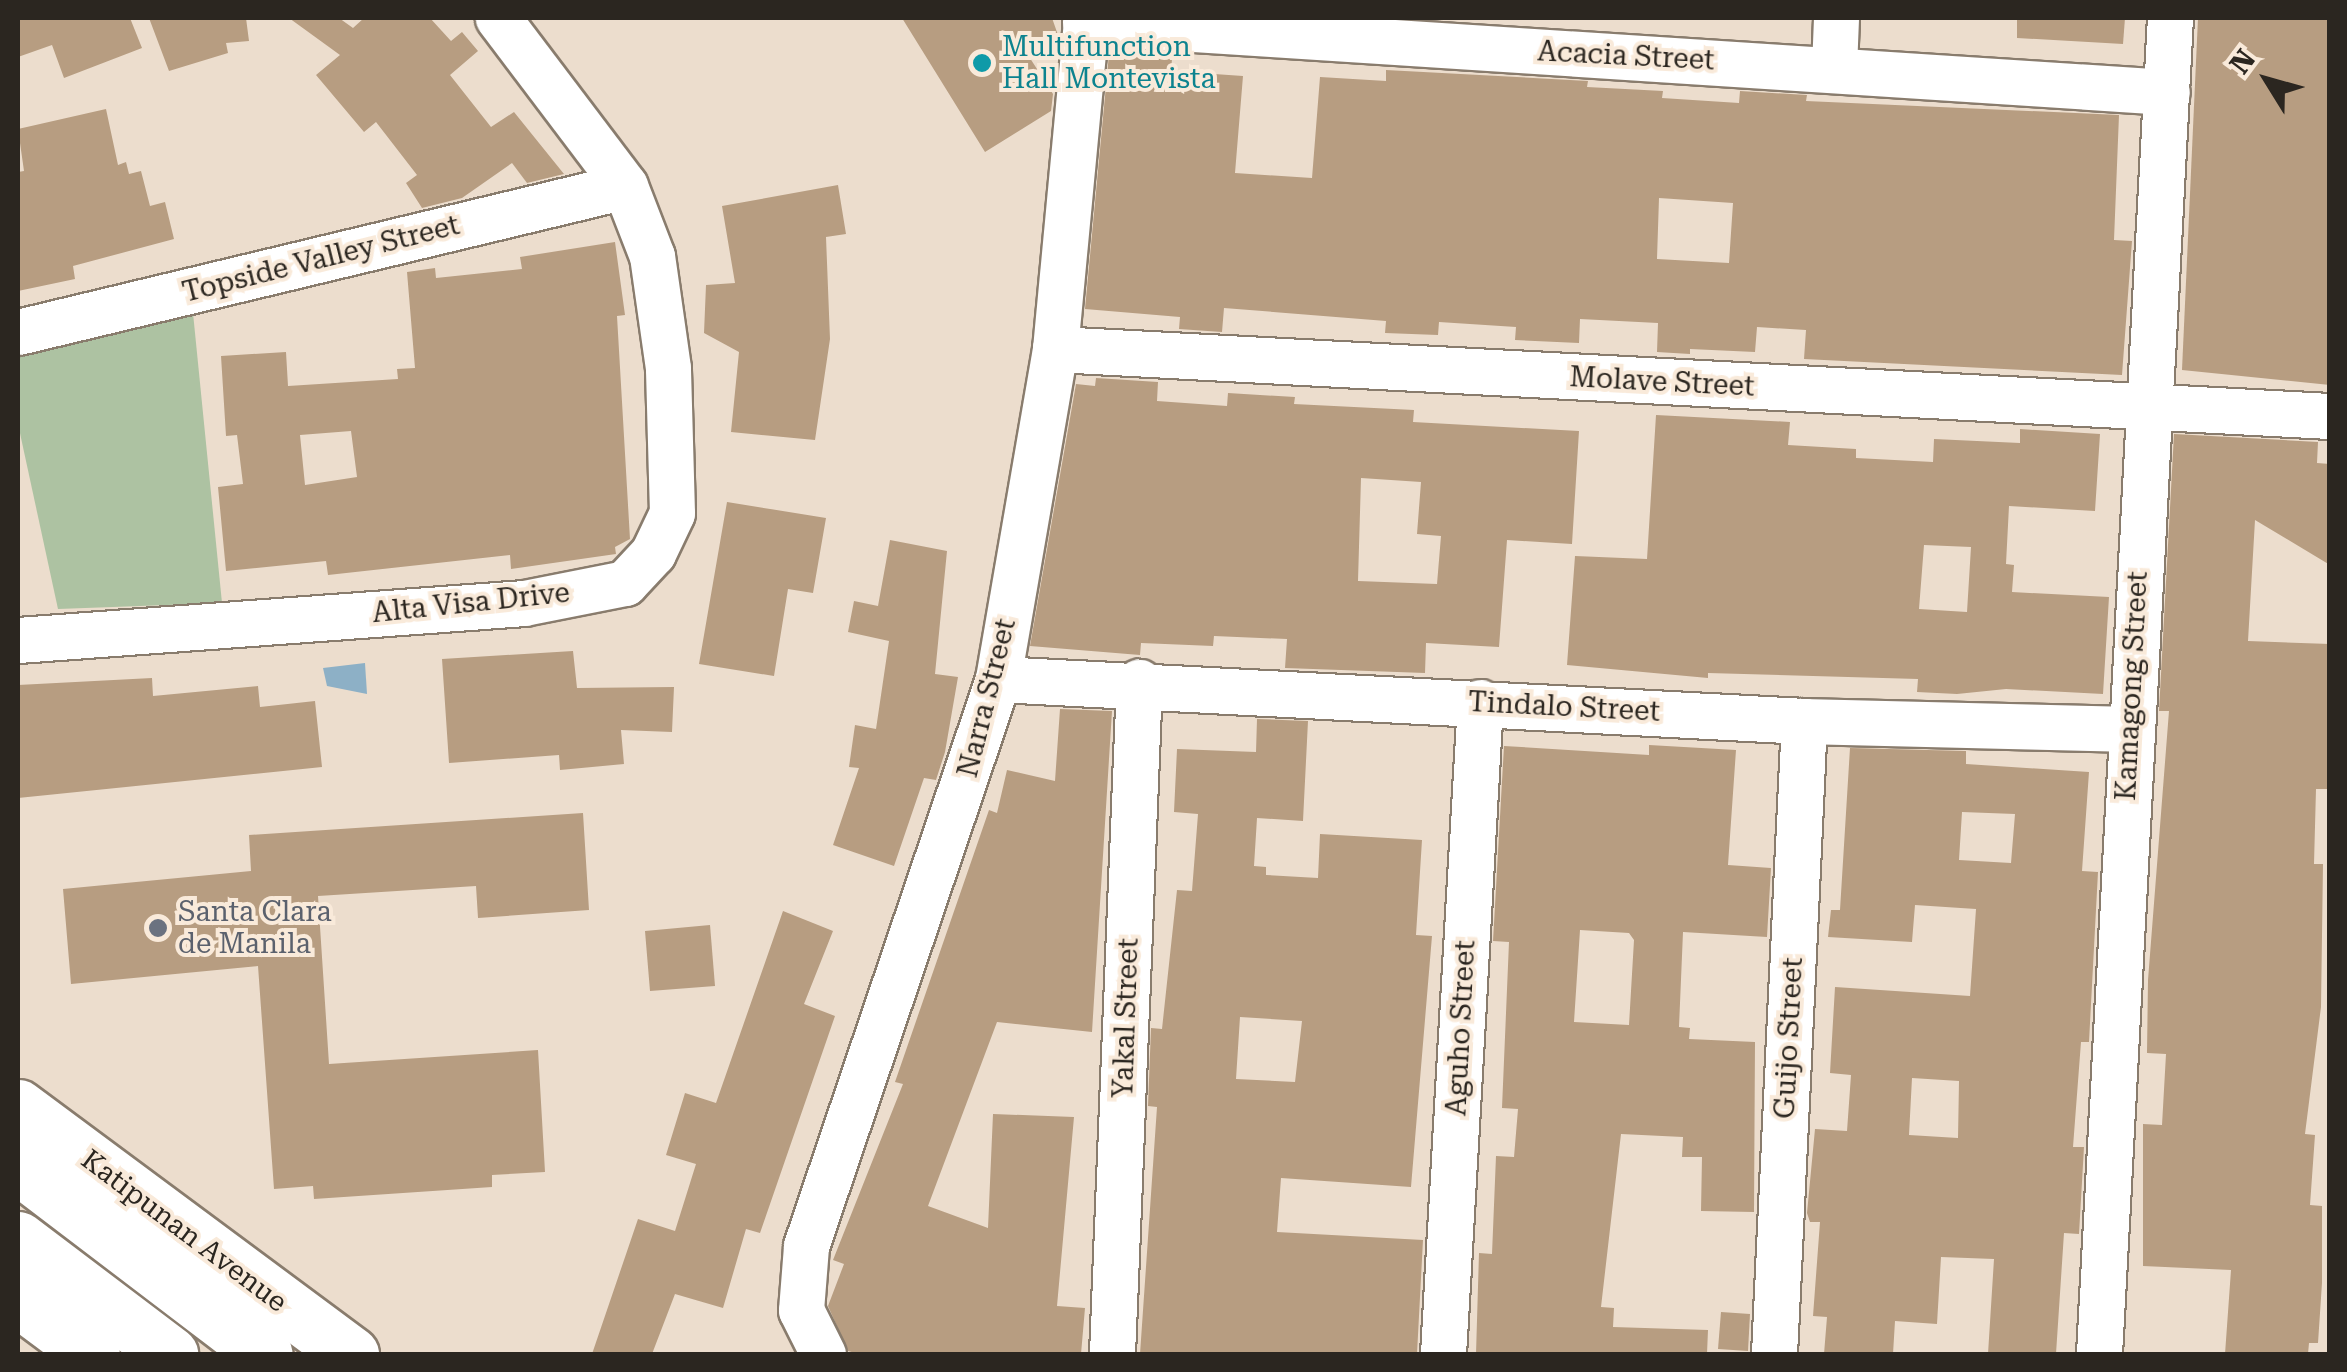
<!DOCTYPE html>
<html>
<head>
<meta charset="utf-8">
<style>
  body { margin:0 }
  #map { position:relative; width:2347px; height:1372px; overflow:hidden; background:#ecddcd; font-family:"Roboto Serif",serif }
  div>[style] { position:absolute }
  .green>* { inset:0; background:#adc2a2 }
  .water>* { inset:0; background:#8db0c6 }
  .building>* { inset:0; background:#b79d81 }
  .roads { filter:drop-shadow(2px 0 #897c6d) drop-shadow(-2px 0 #897c6d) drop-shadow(0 2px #897c6d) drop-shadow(0 -2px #897c6d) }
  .minor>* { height:45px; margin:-22.5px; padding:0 22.5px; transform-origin:22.5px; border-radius:22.5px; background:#fff }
  .major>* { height:55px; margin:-27.5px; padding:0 27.5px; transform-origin:27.5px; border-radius:27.5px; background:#fff }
  .dots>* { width:28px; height:28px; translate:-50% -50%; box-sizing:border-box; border:5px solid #f9eada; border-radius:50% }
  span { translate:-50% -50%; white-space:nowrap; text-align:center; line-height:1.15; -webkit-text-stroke:8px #f9eada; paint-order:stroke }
  .culture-label { font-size:28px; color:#0d838f }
  .left { translate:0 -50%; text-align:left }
  .street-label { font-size:28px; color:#2b2620 }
  .worship-label { font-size:28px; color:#5b616d }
  .frame { position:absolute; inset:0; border:20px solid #2b2620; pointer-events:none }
  .north { position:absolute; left:2217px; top:30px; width:100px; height:100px; -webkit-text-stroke:8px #f9eada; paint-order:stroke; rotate:307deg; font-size:28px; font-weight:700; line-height:40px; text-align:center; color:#2b2620 }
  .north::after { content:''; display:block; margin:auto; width:35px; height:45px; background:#2b2620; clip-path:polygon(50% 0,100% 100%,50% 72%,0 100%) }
</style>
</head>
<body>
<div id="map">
  <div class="green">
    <div style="clip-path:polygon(192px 303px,222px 603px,58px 609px,18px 424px,18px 342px)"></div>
  </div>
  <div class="water">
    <div style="clip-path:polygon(365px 663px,367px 694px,327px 686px,323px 668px)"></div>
  </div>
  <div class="building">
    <div style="clip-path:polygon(18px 18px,130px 18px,142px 48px,64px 78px,52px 45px,18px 57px)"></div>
    <div style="clip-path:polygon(149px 18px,246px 18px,249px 41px,226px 43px,228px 53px,169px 71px)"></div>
    <div style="clip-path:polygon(289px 18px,339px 18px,353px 28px,364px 18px,430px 18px,451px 41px,462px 32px,478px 51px,450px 75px,491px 127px,514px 112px,564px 174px,527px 183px,512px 163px,462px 198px,422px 208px,406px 183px,417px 175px,376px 122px,364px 132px,316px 75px,340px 55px)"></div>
    <div style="clip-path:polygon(902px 18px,1052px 18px,1058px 35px,1028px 55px,1053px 94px,1051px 111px,985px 152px)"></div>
    <div style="clip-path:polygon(2017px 18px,2125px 18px,2123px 44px,2017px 38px)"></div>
    <div style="clip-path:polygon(2198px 18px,2330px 18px,2330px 385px,2182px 370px)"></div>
    <div style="clip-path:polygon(evenodd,1109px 54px,1172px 59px,1171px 71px,1243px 76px,1235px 173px,1312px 178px,1320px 77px,1386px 81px,1386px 70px,1588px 81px,1587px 87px,1663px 91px,1662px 98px,1739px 103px,1740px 91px,1807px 95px,1806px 101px,2119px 115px,2114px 240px,2132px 241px,2122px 375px,1804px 359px,1806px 330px,1757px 327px,1755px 352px,1690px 349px,1690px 354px,1657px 352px,1658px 323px,1580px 319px,1579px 343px,1515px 340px,1516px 327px,1439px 322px,1438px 335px,1385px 333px,1386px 321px,1224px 308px,1222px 332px,1179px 329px,1180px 317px,1085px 309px,1109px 54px,1659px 198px,1733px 203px,1729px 263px,1657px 259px,1659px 198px)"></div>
    <div style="clip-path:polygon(106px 109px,118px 165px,126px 162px,129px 174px,141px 171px,150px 206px,165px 202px,174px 239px,73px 266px,75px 279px,18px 291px,18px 172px,24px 171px,18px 129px)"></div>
    <div style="clip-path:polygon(838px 185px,846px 234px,826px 237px,830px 339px,815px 440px,731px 432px,739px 352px,704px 333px,706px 285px,735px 283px,722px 206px)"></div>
    <div style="clip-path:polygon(evenodd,615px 242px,625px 315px,617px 316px,630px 539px,615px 547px,616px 554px,511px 569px,510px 555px,328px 575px,326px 561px,226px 571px,218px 487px,243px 484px,237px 435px,226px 436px,221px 356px,286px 352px,288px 386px,398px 379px,397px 369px,415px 368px,407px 272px,435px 268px,436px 278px,522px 269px,520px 257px,615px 242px,351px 431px,357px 477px,305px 485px,300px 435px,351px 431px)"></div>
    <div style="clip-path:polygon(evenodd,1096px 378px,1158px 382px,1157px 401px,1227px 406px,1228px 393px,1295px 397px,1294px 404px,1414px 410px,1413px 422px,1579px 431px,1572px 544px,1507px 540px,1499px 647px,1426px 643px,1425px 673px,1285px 668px,1287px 639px,1214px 636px,1213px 646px,1141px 643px,1140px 655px,1030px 646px,1076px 384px,1095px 386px,1096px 378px,1361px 478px,1421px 482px,1417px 534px,1441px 536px,1437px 584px,1358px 581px,1361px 478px)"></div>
    <div style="clip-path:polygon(evenodd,1656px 415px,1790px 422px,1788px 445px,1856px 449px,1856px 458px,1933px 462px,1934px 439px,2020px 443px,2020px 429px,2100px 434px,2095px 511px,2009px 506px,2006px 564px,2014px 565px,2012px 592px,2109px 597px,2103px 694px,2006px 689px,1957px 694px,1917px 692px,1918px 679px,1708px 673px,1708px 678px,1567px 665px,1575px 556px,1647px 559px,1656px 415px,1924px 545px,1971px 547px,1967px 612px,1919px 609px,1924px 545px)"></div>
    <div style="clip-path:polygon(2174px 434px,2318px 442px,2317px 463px,2330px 464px,2330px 565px,2255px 520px,2248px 641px,2330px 644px,2330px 789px,2316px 789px,2314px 864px,2323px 864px,2321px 1007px,2305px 1134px,2315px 1135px,2310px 1205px,2322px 1206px,2322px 1283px,2318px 1343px,2309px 1343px,2308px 1354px,2225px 1354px,2231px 1270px,2143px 1266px,2143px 1124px,2162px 1125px,2166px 1054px,2147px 1053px,2148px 980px,2169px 711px,2159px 711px)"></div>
    <div style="clip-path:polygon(727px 502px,826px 518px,813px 593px,788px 589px,774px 676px,699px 664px)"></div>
    <div style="clip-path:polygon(890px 540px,947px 551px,935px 674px,958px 677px,945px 752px,936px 780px,924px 778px,894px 866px,833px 845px,859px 768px,849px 767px,855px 725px,876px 729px,889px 641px,848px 632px,854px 601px,878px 606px)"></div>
    <div style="clip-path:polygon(573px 651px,577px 688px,674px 687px,672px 732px,621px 730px,624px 764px,560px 770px,559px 755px,449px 763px,442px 659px)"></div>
    <div style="clip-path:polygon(152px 678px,153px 696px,258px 686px,260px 707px,315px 701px,322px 767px,18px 798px,18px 685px)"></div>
    <div style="clip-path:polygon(1060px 709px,1112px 711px,1092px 1032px,997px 1022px,928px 1206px,988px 1228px,993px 1114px,1074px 1117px,1057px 1306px,1085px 1308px,1081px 1354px,859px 1354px,848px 1351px,828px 1306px,844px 1264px,833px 1260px,903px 1084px,895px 1082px,989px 810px,997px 813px,1007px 770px,1055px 781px)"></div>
    <div style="clip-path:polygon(evenodd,1257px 719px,1308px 721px,1303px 821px,1257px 818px,1254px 866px,1266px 867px,1266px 875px,1318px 878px,1320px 834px,1422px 840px,1416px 935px,1432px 936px,1411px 1187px,1281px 1178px,1277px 1232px,1423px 1240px,1417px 1354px,1140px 1354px,1157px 1107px,1148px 1106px,1151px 1028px,1162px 1029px,1177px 890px,1192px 891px,1198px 814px,1174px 812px,1177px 749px,1256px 752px,1257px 719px,1240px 1017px,1302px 1021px,1295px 1082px,1236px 1079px,1240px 1017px)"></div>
    <div style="clip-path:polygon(evenodd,1649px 745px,1736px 750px,1728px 865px,1771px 868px,1767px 937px,1683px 932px,1679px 1027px,1690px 1028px,1689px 1039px,1755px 1042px,1754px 1212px,1701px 1211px,1702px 1157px,1682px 1157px,1683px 1137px,1621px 1134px,1601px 1307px,1614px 1308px,1613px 1327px,1708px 1330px,1707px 1354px,1476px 1354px,1479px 1253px,1492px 1254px,1496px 1156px,1514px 1157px,1518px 1109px,1502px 1108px,1509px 942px,1493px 941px,1504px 746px,1649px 755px,1649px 745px,1580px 930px,1629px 933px,1634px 940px,1629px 1025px,1574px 1022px,1580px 930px)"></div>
    <div style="clip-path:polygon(evenodd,1850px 748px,1966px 751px,1966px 764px,2089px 772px,2082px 871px,2098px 872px,2089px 1042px,2081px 1042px,2073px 1147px,2084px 1147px,2079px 1234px,2064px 1233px,2056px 1354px,1988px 1354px,1994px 1259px,1941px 1257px,1937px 1324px,1895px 1321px,1893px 1354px,1824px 1354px,1827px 1317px,1813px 1316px,1820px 1222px,1810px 1222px,1807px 1213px,1815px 1129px,1847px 1131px,1851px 1075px,1830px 1073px,1835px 987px,1970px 996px,1976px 909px,1915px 905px,1912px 942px,1828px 937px,1831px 910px,1840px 910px,1850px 748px,1962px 812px,2015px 814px,2011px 863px,1959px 860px,1962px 812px,1850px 748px,1912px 1078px,1959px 1081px,1958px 1138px,1909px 1135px,1912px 1078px)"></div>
    <div style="clip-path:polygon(583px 813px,589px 910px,478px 918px,476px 886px,318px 896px,329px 1064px,538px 1050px,545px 1172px,492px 1175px,492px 1187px,314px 1199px,313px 1186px,274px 1189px,258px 966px,71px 984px,63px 889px,251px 871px,249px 835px)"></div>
    <div style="clip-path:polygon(783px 911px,833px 931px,804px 1004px,835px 1016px,760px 1233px,746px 1229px,723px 1308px,675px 1294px,652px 1354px,592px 1354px,638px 1219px,675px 1231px,696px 1164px,666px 1155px,685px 1093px,716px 1103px)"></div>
    <div style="clip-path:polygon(710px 925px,715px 986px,650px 991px,645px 931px)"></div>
    <div style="clip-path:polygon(1721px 1312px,1750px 1314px,1748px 1351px,1718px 1349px)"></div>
  </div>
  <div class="roads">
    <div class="minor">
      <div style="left:1085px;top:22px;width:1084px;rotate:3.7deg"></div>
      <div style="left:1834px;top:68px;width:50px;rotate:-87.7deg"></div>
      <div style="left:18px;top:332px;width:624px;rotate:-13.52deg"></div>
      <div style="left:1055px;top:349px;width:1277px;rotate:3.01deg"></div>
      <div style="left:18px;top:640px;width:507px;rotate:-4.18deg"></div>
      <div style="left:524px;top:603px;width:103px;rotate:-11.2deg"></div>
      <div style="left:625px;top:583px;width:41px;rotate:-47deg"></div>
      <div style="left:653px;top:553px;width:44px;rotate:-64.6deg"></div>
      <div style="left:672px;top:513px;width:145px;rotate:-91.6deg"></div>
      <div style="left:668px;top:368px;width:113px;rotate:-98.1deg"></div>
      <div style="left:652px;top:256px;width:75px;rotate:-111.1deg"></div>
      <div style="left:625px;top:186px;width:211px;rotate:-127.1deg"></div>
      <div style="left:998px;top:679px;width:807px;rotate:2.98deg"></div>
      <div style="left:1804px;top:721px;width:326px;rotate:1.4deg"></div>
      <div style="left:823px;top:1354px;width:49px;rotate:-116.6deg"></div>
      <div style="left:801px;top:1310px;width:64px;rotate:-85.5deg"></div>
      <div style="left:806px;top:1246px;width:599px;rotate:-71.29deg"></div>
      <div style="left:998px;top:679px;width:335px;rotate:-80.2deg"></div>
      <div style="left:1055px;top:349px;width:332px;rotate:-84.6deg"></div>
      <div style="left:1112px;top:1354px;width:673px;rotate:-87.7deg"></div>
      <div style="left:1443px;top:1354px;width:653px;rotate:-86.75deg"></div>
      <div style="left:1774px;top:1354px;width:634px;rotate:-87.29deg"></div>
      <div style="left:2099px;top:1354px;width:1338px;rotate:-86.96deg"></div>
    </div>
    <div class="major">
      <div style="left:18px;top:1107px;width:415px;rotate:36.6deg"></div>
      <div style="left:18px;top:1166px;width:310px;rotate:37.3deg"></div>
      <div style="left:18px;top:1239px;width:191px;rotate:37.1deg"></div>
      <div style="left:18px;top:1299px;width:92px;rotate:36.6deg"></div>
    </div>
  </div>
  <div class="dots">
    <div style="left:982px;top:63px;background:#0f9aa8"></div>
    <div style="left:158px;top:928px;background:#6b7280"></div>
  </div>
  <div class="culture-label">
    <span class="left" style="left:1002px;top:63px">Multifunction<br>Hall Montevista</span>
  </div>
  <div class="street-label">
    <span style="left:1626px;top:56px;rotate:3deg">Acacia Street</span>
    <span style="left:321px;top:259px;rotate:-14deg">Topside Valley Street</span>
    <span style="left:1662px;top:382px;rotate:3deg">Molave Street</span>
    <span style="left:471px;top:603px;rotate:-6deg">Alta Visa Drive</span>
    <span style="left:2132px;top:686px;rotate:-87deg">Kamagong Street</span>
    <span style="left:987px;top:698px;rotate:-76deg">Narra Street</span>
    <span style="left:1564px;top:707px;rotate:3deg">Tindalo Street</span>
    <span style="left:1126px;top:1018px;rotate:-88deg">Yakal Street</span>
    <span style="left:1461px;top:1028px;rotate:-87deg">Aguho Street</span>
    <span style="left:1789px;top:1038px;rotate:-87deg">Guijo Street</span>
    <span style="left:184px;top:1231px;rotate:37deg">Katipunan Avenue</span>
  </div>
  <div class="worship-label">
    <span class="left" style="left:178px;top:928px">Santa Clara<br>de Manila</span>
  </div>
  <div class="frame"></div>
  <div class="north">N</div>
</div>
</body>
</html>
